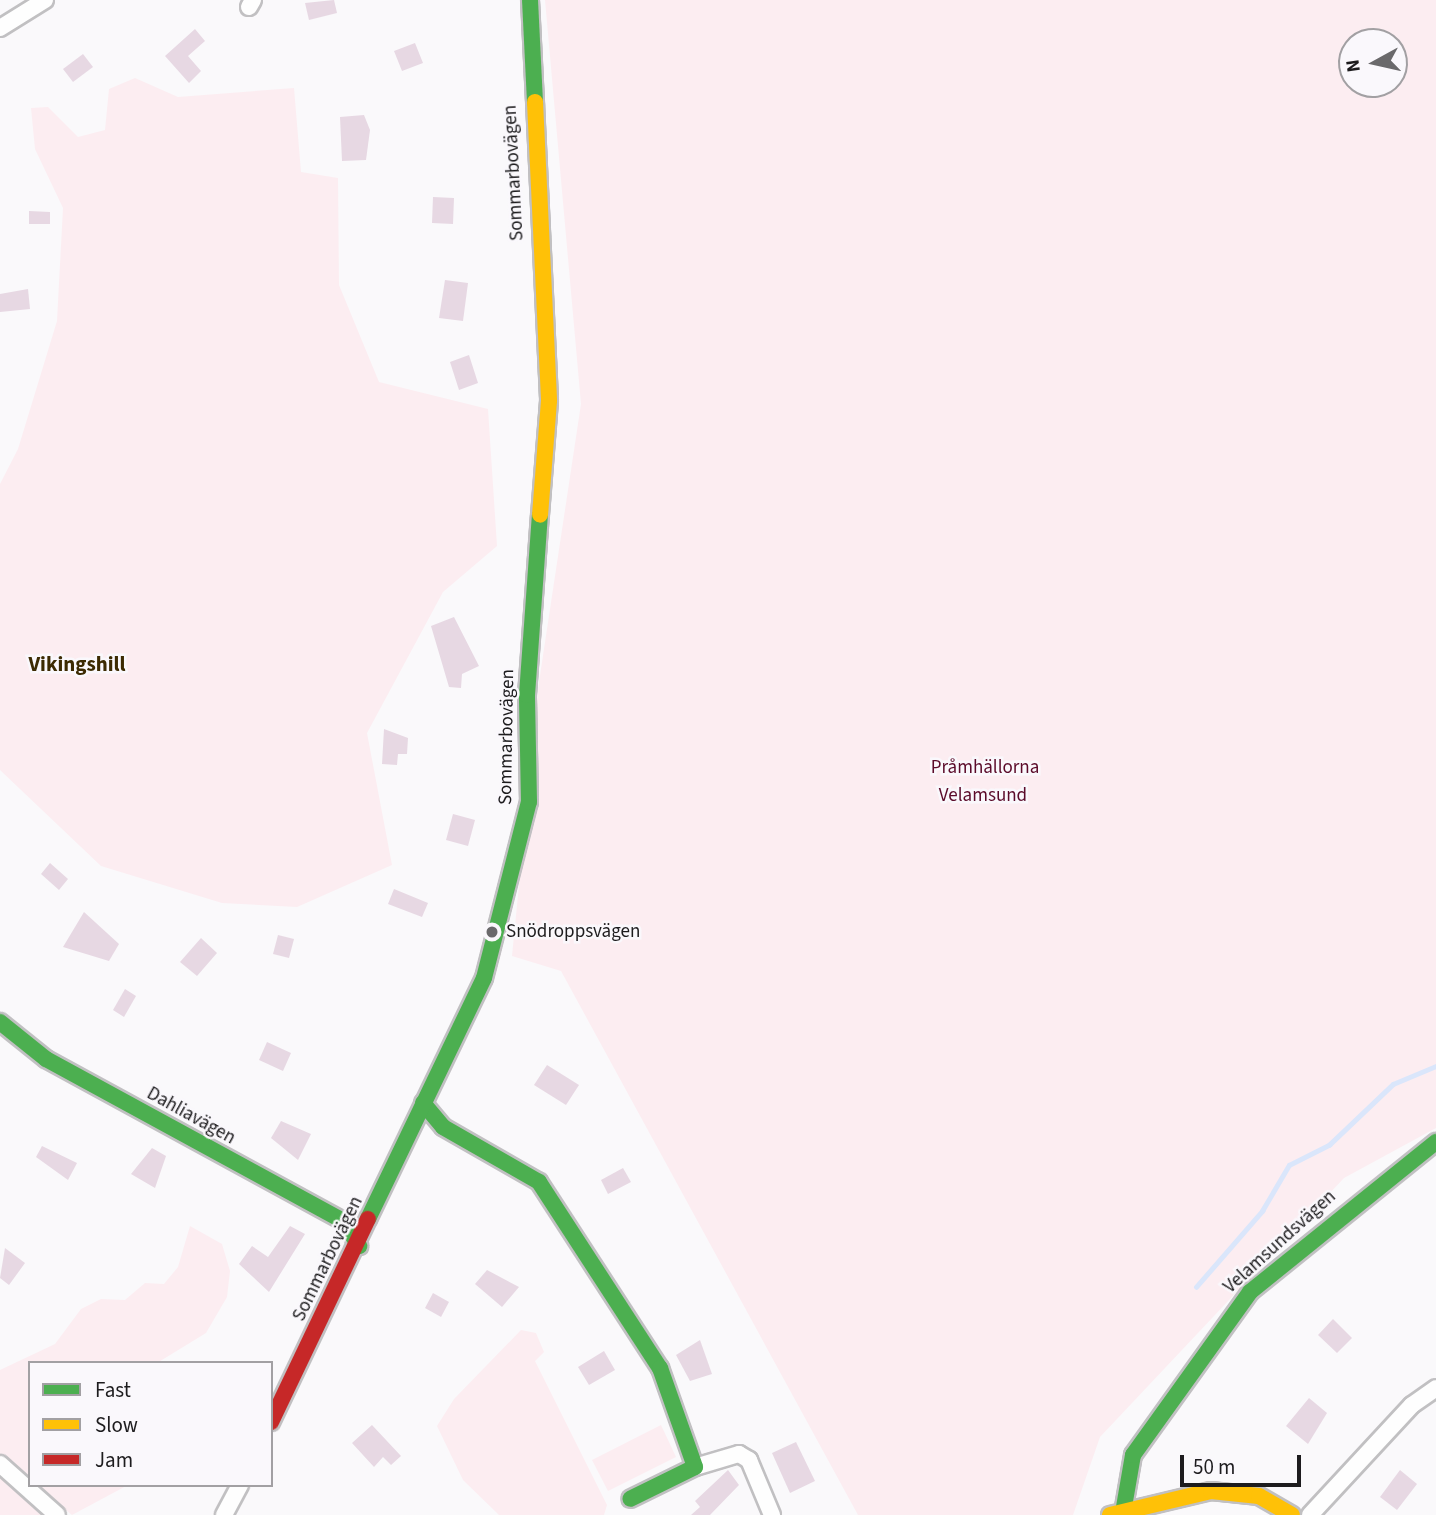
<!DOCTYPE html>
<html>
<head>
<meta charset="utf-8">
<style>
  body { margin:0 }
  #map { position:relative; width:1436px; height:1515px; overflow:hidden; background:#faf9fb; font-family:"Source Sans 3",sans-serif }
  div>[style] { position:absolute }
  .green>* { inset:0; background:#fcedf1 }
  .stream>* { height:4.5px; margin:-2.25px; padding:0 2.25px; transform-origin:2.25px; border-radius:2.25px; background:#dae6fb }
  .building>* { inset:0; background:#e7d8e3 }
  .roads { filter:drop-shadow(2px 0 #c1c0c2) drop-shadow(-2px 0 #c1c0c2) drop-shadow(0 2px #c1c0c2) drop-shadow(0 -2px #c1c0c2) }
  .street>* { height:16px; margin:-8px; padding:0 8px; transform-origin:8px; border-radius:8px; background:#fefefe }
  .fast>* { height:16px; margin:-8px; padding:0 8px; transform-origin:8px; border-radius:8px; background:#4caf50 }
  .slow>* { height:16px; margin:-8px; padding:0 8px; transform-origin:8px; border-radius:8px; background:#ffc107 }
  .jam>* { height:16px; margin:-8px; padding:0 8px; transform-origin:8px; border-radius:8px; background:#c62828 }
  .dots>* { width:19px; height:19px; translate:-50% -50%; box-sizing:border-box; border:4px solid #faf8fc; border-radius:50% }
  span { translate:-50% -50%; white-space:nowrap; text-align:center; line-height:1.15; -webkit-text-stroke:5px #faf8fc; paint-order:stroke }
  .street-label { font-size:19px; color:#1d1c1e }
  .park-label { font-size:19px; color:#5b0b2a }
  .poi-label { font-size:19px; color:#1d1c1e }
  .left { translate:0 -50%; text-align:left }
  .neighbourhood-label { font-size:21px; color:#3c2a02; font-weight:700 }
  .legend { position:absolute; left:28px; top:1361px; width:245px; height:126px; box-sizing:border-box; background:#faf8fc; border:2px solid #a2a0a3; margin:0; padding:9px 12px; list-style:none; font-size:21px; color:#1d1c1e }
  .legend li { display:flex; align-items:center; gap:14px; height:35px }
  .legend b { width:35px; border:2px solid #a2a0a3 }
  .north { position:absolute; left:1338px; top:28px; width:70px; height:70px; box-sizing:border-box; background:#faf8fc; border:2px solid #a2a0a3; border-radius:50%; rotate:262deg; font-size:19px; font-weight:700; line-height:28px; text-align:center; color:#1d1c1e }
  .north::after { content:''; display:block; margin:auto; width:24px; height:32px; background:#6a696b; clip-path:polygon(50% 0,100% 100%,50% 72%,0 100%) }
  .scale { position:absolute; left:1180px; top:1455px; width:121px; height:32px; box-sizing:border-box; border:4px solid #1d1c1e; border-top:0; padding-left:9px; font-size:21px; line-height:24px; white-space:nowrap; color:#1d1c1e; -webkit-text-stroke:5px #faf8fc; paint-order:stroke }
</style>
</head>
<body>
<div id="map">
  <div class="green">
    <div style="clip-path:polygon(evenodd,545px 0,1436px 0,1436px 1128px,1344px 1178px,1100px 1437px,1073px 1515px,858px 1515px,561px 971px,512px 956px,539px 682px,581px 404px,545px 0,1352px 42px,1394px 42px,1394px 84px,1352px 84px,1352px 42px)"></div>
    <div style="clip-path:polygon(135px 78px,178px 97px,294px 88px,301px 172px,338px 178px,339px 285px,379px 382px,488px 409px,497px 546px,443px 592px,367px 733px,392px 865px,297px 907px,222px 903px,101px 866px,0 770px,0 484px,18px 449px,57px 321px,63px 208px,35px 149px,31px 108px,48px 107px,78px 137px,105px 130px,109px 89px)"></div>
    <div style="clip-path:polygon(190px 1226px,222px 1244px,230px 1271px,227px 1297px,206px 1333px,157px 1363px,30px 1363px,30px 1481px,0 1454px,0 1370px,55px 1344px,81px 1309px,101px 1299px,125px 1300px,145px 1283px,164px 1284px,178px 1267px)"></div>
    <div style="clip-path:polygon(521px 1330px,536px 1333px,544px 1352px,535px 1361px,607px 1505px,604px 1515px,499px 1515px,463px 1480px,437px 1426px,454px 1399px)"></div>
    <div style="clip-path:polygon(661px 1425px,676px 1457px,608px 1491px,592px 1460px)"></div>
    <div style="clip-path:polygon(0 1475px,44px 1515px,0 1515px)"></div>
    <div style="clip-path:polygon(35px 1485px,128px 1485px,72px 1515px)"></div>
  </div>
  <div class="stream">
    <div style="left:1196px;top:1287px;width:101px;rotate:-49deg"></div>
    <div style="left:1262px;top:1211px;width:53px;rotate:-59.6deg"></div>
    <div style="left:1289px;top:1165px;width:45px;rotate:-26.6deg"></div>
    <div style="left:1329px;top:1145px;width:88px;rotate:-43.6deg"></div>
    <div style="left:1393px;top:1084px;width:47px;rotate:-22.7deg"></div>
  </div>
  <div class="building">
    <div style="clip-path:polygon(334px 0,337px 13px,309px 20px,305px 3px)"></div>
    <div style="clip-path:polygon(195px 29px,205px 41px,188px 56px,201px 71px,189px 83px,165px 56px)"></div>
    <div style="clip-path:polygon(415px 43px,423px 63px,402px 71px,394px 51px)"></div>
    <div style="clip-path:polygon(83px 54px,93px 67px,73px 82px,63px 69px)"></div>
    <div style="clip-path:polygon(364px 115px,370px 130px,366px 160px,342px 161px,340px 117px)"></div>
    <div style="clip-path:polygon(433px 197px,454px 198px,453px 224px,432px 223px)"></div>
    <div style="clip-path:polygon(29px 211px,50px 212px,50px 224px,29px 224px)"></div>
    <div style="clip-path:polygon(445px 280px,468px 283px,463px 321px,439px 318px)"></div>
    <div style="clip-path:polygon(28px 289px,30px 309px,0 312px,0 294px)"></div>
    <div style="clip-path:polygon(469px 355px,478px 383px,459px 390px,450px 362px)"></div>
    <div style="clip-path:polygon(454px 617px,479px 666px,462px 674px,461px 688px,449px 687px,431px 626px)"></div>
    <div style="clip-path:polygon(384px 729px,408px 738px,407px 754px,398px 754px,397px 765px,382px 764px)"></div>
    <div style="clip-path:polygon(453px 814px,475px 820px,468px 846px,446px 840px)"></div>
    <div style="clip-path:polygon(50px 863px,68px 879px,59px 890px,41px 874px)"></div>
    <div style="clip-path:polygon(394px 889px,428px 903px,422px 917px,388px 904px)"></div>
    <div style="clip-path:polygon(84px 912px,119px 944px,109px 961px,63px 947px)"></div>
    <div style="clip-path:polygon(278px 935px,294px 939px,289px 958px,273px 954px)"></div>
    <div style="clip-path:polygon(201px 938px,217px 953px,197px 976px,180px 962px)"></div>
    <div style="clip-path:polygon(125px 989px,136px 996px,124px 1017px,113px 1010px)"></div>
    <div style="clip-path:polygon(267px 1042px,291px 1053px,283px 1071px,259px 1060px)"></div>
    <div style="clip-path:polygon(547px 1065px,579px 1085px,566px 1105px,534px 1085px)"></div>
    <div style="clip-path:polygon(281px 1121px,311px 1134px,298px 1160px,271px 1138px)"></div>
    <div style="clip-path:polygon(42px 1146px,77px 1163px,68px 1180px,36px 1157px)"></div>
    <div style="clip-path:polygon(152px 1148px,166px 1156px,155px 1188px,131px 1174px)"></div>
    <div style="clip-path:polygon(623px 1168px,631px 1182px,608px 1194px,601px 1180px)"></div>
    <div style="clip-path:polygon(290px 1226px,305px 1234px,269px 1292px,239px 1264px,252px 1246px,268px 1257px)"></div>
    <div style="clip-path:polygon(5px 1248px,25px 1263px,9px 1285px,0 1278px)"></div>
    <div style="clip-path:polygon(487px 1270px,519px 1287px,502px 1307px,475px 1284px)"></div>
    <div style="clip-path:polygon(433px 1293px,449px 1302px,441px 1317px,425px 1308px)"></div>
    <div style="clip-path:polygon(1333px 1319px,1352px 1338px,1337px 1353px,1318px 1335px)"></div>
    <div style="clip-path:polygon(700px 1340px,712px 1374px,690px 1381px,676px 1355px)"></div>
    <div style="clip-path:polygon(604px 1351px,615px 1370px,589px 1385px,578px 1367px)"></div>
    <div style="clip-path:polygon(1309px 1398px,1327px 1413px,1308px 1444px,1286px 1426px)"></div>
    <div style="clip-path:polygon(372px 1425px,401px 1456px,391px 1465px,383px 1457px,374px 1467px,352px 1443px)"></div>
    <div style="clip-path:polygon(796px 1442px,815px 1481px,790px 1493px,772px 1453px)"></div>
    <div style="clip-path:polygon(728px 1470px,739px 1485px,710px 1515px,691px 1515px,700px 1507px,695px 1501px)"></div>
    <div style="clip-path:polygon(1400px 1470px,1417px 1484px,1397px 1510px,1380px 1497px)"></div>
  </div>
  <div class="roads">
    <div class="street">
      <div style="left:249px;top:7px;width:8px;rotate:-60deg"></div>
      <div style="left:0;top:28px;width:53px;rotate:-31.9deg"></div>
      <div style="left:0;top:1464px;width:76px;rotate:41.8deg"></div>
      <div style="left:695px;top:1467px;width:46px;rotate:-16.5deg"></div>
      <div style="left:739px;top:1454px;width:12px;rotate:31deg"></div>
      <div style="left:749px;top:1460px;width:60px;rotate:67.3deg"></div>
      <div style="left:224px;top:1515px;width:34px;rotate:-62deg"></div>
      <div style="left:1310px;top:1515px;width:150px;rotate:-47.2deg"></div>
      <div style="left:1412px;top:1405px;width:29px;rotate:-35deg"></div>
    </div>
    <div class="fast">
      <div style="left:530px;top:0;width:102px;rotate:87.2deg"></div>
      <div style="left:0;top:1022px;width:59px;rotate:38.8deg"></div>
      <div style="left:46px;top:1059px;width:338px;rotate:28.6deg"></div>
      <div style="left:343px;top:1221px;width:30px;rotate:57deg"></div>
      <div style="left:423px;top:1103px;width:31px;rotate:50deg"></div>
      <div style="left:443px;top:1127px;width:111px;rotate:29.8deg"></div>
      <div style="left:539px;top:1182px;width:222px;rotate:57deg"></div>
      <div style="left:660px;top:1368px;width:105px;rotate:70.5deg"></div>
      <div style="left:695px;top:1467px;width:72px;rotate:153.8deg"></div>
      <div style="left:368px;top:1219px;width:267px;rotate:-64.3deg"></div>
      <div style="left:484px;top:978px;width:182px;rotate:-75.7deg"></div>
      <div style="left:529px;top:802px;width:107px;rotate:-91.1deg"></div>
      <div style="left:527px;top:695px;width:180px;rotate:-85.9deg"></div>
      <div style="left:1124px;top:1507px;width:53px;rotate:-80.2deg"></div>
      <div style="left:1133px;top:1455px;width:201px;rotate:-54.3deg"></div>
      <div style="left:1250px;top:1292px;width:239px;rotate:-38.9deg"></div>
    </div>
    <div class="slow">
      <div style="left:535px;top:102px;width:299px;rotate:87.3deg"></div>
      <div style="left:549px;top:401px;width:114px;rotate:94.5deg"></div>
      <div style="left:1110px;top:1515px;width:104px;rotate:-13.4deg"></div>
      <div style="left:1211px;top:1491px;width:48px;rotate:5.9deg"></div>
      <div style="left:1259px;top:1496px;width:38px;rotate:30deg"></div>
    </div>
    <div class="jam">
      <div style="left:271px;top:1422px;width:225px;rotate:-64.5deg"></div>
    </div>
  </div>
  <div class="dots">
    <div style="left:492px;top:932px;background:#6a696b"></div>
  </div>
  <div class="street-label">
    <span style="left:514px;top:173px;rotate:-93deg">Sommarbovägen</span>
    <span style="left:507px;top:737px;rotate:-89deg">Sommarbovägen</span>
    <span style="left:191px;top:1116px;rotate:29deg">Dahliavägen</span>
    <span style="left:1280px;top:1242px;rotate:-42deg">Velamsundsvägen</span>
    <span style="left:328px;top:1259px;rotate:-64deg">Sommarbovägen</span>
  </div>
  <div class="park-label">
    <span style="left:985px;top:768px">Pråmhällorna</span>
    <span style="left:983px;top:796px">Velamsund</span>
  </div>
  <div class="poi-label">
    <span class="left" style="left:506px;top:932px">Snödroppsvägen</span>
  </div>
  <div class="neighbourhood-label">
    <span style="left:77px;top:664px">Vikingshill</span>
  </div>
  <ul class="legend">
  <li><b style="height:9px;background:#4caf50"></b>Fast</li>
  <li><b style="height:9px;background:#ffc107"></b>Slow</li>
  <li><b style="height:9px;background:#c62828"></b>Jam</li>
  </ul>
  <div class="north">N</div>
  <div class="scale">50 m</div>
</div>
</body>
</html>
